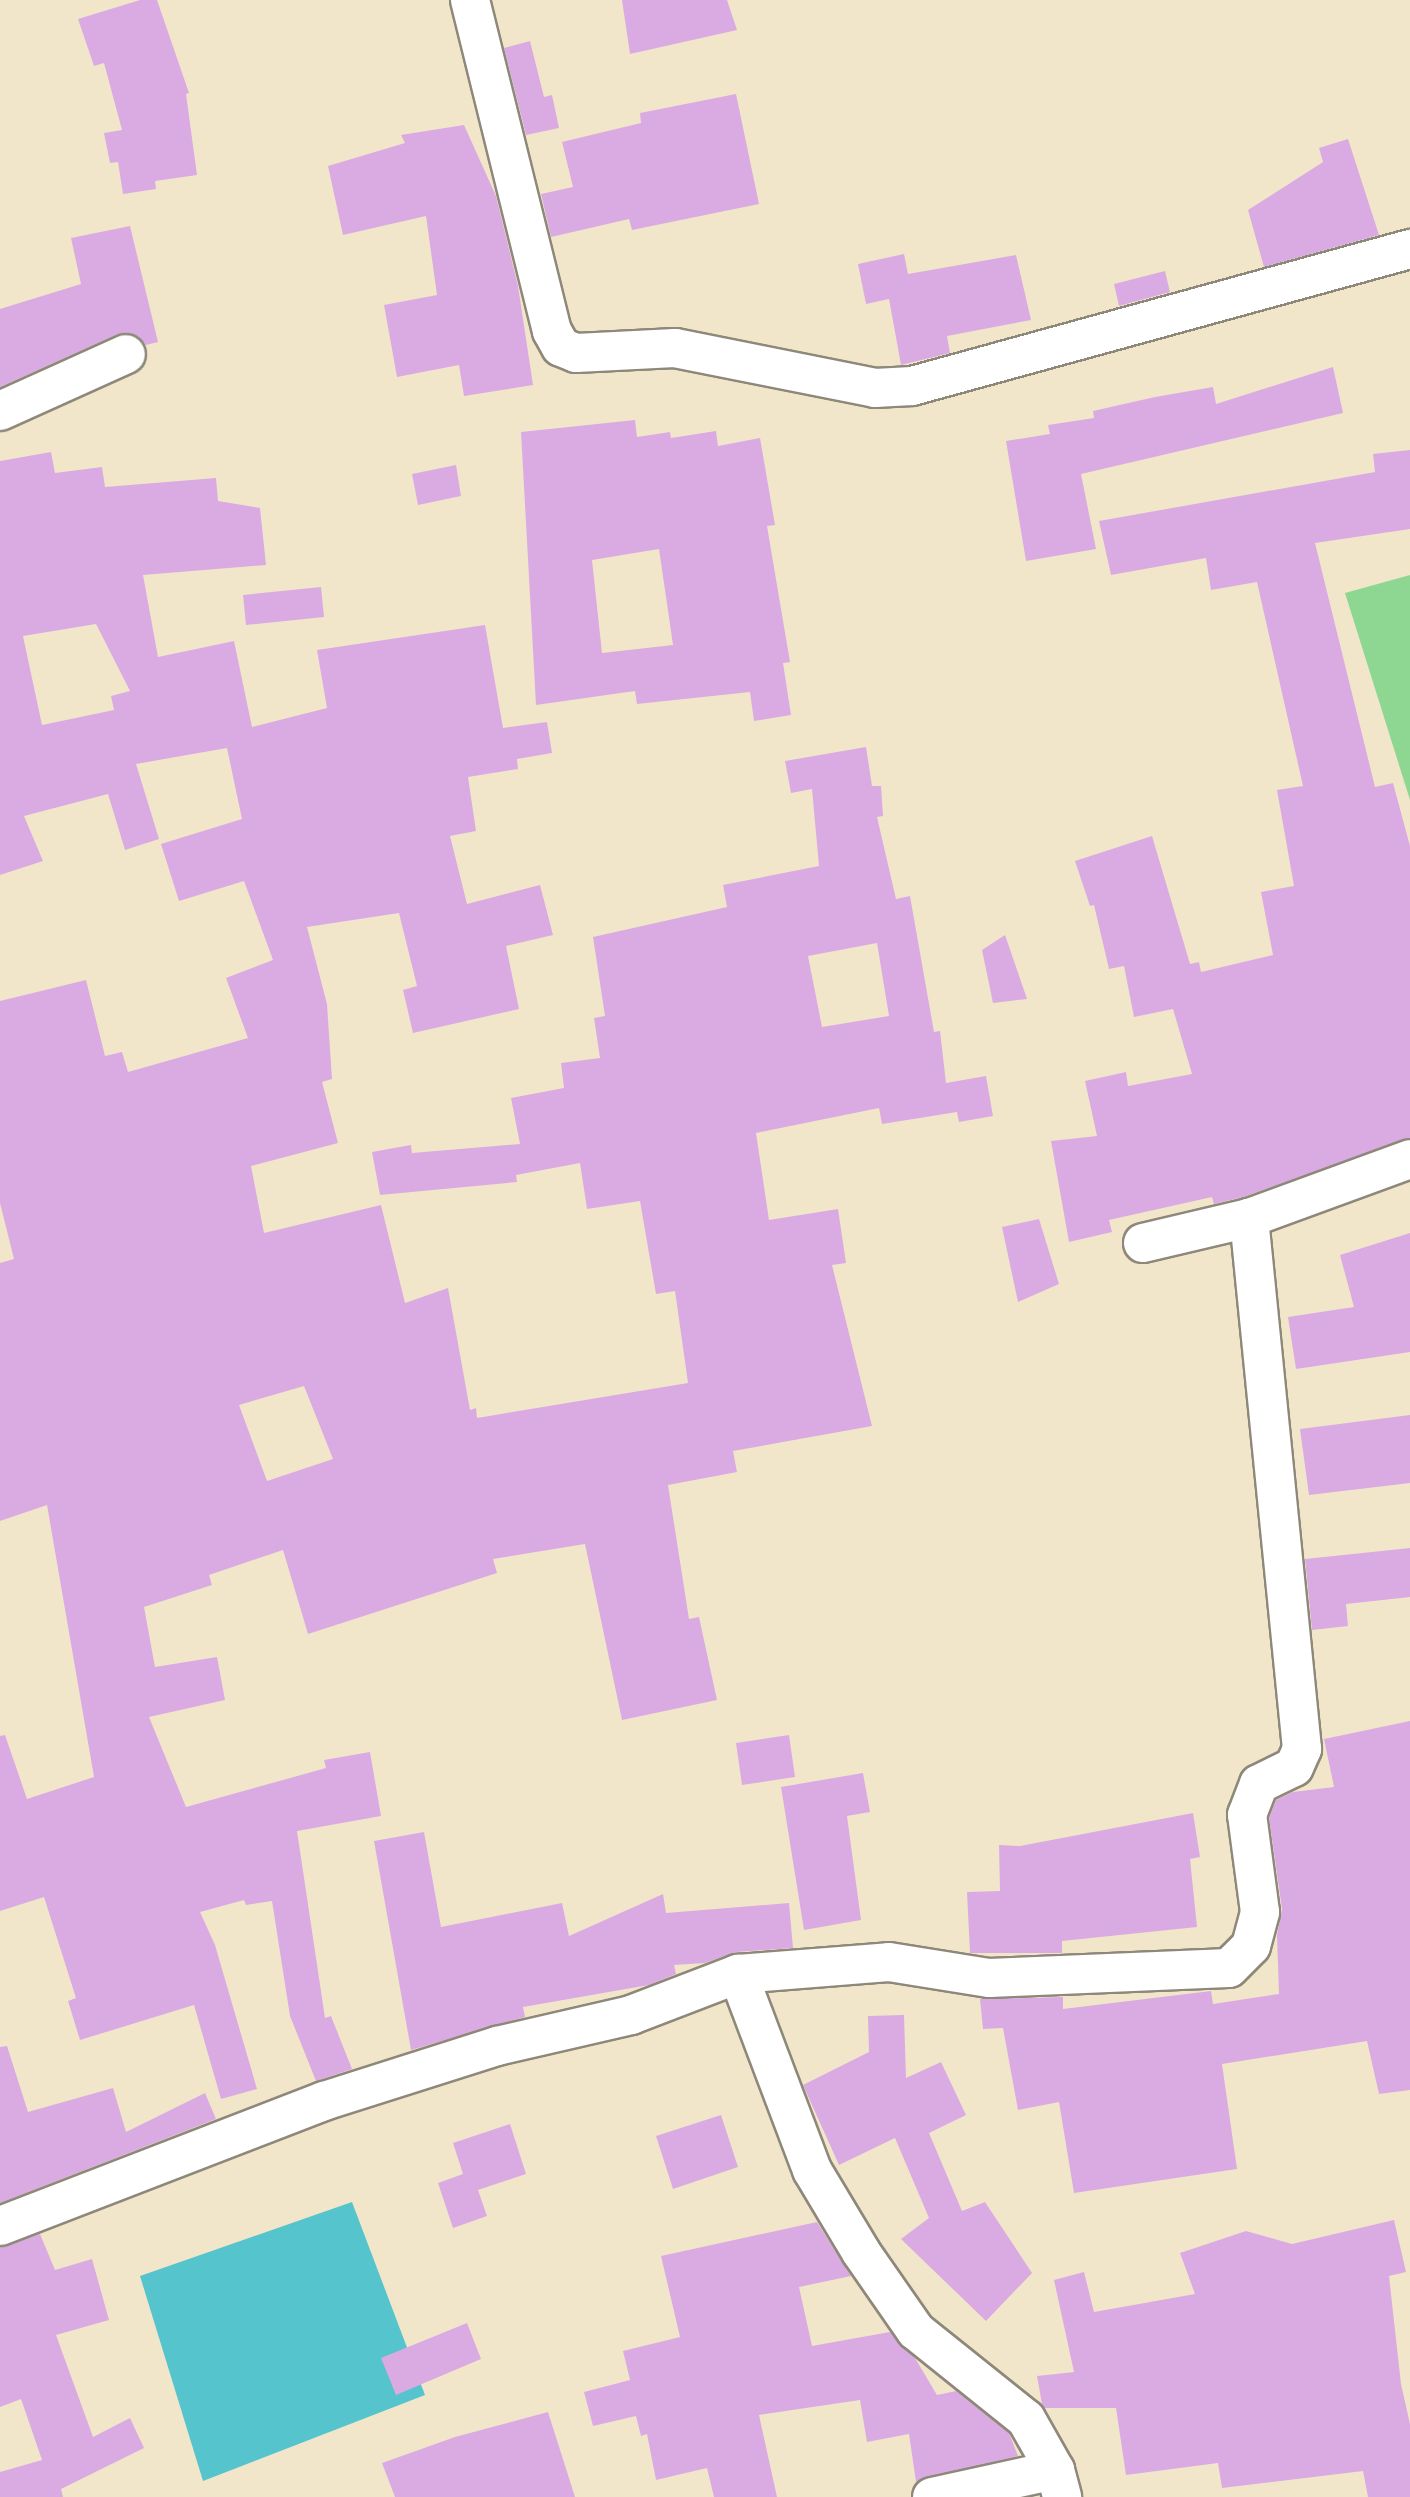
<!DOCTYPE html>
<html>
<head>
<meta charset="utf-8">
<style>
  body { margin:0 }
  #map { position:relative; width:1410px; height:2497px; overflow:hidden; background:#f2e6ca; font-family:"Balsamiq Sans",sans-serif }
  div>[style] { position:absolute }
  .green>* { inset:0; background:#8dd793 }
  .water>* { inset:0; background:#56c4cd }
  .building>* { inset:0; background:#daabe3 }
  .roads { filter:drop-shadow(2px 0 #8e887a) drop-shadow(-2px 0 #8e887a) drop-shadow(0 2px #8e887a) drop-shadow(0 -2px #8e887a) }
  .street>* { height:38px; margin:-19px; padding:0 19px; transform-origin:19px; border-radius:19px; background:#fff }
  span { translate:-50% -50%; white-space:nowrap; text-align:center; line-height:1.15; -webkit-text-stroke:5px #fcf5e5; paint-order:stroke }
</style>
</head>
<body>
<div id="map">
  <div class="green">
    <div style="clip-path:polygon(1410px 575px,1410px 800px,1345px 593px)"></div>
  </div>
  <div class="water">
    <div style="clip-path:polygon(352px 2202px,425px 2395px,203px 2481px,140px 2276px)"></div>
  </div>
  <div class="building">
    <div style="clip-path:polygon(140px 0,157px 0,189px 93px,186px 94px,197px 175px,155px 181px,156px 189px,123px 194px,118px 162px,110px 163px,104px 133px,122px 130px,104px 63px,94px 66px,78px 19px)"></div>
    <div style="clip-path:polygon(622px 0,727px 0,737px 30px,630px 54px)"></div>
    <div style="clip-path:polygon(530px 41px,544px 97px,552px 95px,559px 128px,526px 135px,504px 48px)"></div>
    <div style="clip-path:polygon(736px 94px,759px 204px,632px 230px,629px 219px,551px 237px,541px 194px,573px 187px,562px 142px,641px 123px,640px 113px)"></div>
    <div style="clip-path:polygon(464px 125px,496px 196px,518px 286px,533px 385px,464px 396px,459px 365px,397px 377px,384px 305px,437px 295px,426px 216px,343px 235px,328px 166px,405px 143px,401px 135px)"></div>
    <div style="clip-path:polygon(1348px 139px,1379px 235px,1264px 267px,1248px 210px,1323px 162px,1319px 148px)"></div>
    <div style="clip-path:polygon(130px 226px,158px 342px,146px 345px,138px 336px,118px 334px,0 387px,0 309px,81px 284px,71px 238px)"></div>
    <div style="clip-path:polygon(904px 254px,908px 274px,1016px 255px,1031px 320px,947px 336px,950px 353px,901px 365px,889px 299px,866px 304px,858px 264px)"></div>
    <div style="clip-path:polygon(1165px 271px,1170px 292px,1119px 306px,1114px 284px)"></div>
    <div style="clip-path:polygon(1333px 367px,1343px 413px,1081px 474px,1096px 549px,1026px 561px,1006px 441px,1050px 434px,1048px 425px,1094px 418px,1093px 411px,1155px 397px,1213px 387px,1216px 404px)"></div>
    <div style="clip-path:polygon(evenodd,635px 420px,637px 437px,670px 432px,671px 438px,716px 431px,718px 446px,760px 438px,775px 525px,767px 526px,790px 662px,783px 663px,791px 715px,754px 721px,750px 692px,637px 704px,635px 691px,536px 705px,521px 432px,635px 420px,659px 549px,673px 645px,602px 653px,592px 560px,659px 549px)"></div>
    <div style="clip-path:polygon(1410px 450px,1410px 529px,1315px 543px,1375px 787px,1393px 783px,1410px 846px,1410px 1138px,1243px 1197px,1214px 1204px,1212px 1197px,1109px 1220px,1112px 1232px,1069px 1242px,1051px 1141px,1097px 1136px,1085px 1081px,1126px 1072px,1128px 1086px,1192px 1074px,1173px 1009px,1134px 1017px,1124px 966px,1109px 969px,1094px 905px,1090px 906px,1075px 861px,1152px 836px,1190px 964px,1199px 962px,1201px 972px,1273px 955px,1261px 892px,1294px 886px,1277px 790px,1303px 786px,1257px 582px,1211px 590px,1206px 558px,1111px 575px,1099px 521px,1375px 472px,1373px 454px)"></div>
    <div style="clip-path:polygon(evenodd,51px 452px,55px 473px,102px 467px,105px 487px,216px 478px,218px 501px,260px 508px,266px 565px,143px 575px,158px 657px,234px 641px,252px 727px,327px 708px,317px 650px,485px 625px,503px 728px,547px 722px,552px 753px,517px 759px,518px 769px,468px 777px,476px 831px,450px 836px,467px 904px,540px 885px,553px 935px,506px 946px,519px 1009px,413px 1033px,403px 990px,417px 986px,399px 913px,307px 927px,327px 1004px,332px 1079px,322px 1082px,338px 1143px,251px 1166px,264px 1233px,381px 1205px,405px 1303px,448px 1288px,470px 1410px,476px 1408px,477px 1418px,688px 1383px,675px 1291px,656px 1294px,640px 1201px,587px 1209px,580px 1163px,516px 1175px,517px 1182px,380px 1195px,372px 1152px,411px 1145px,412px 1153px,520px 1144px,511px 1098px,564px 1088px,561px 1063px,600px 1058px,594px 1018px,605px 1016px,593px 937px,727px 907px,723px 885px,819px 866px,812px 789px,791px 793px,785px 761px,866px 747px,872px 786px,881px 786px,883px 816px,877px 817px,896px 899px,910px 896px,934px 1032px,940px 1031px,946px 1083px,986px 1076px,993px 1116px,959px 1122px,957px 1112px,882px 1124px,879px 1108px,756px 1133px,769px 1220px,838px 1209px,846px 1263px,832px 1265px,872px 1426px,733px 1451px,737px 1472px,668px 1485px,689px 1619px,699px 1617px,717px 1700px,622px 1720px,585px 1544px,493px 1559px,497px 1573px,308px 1634px,283px 1550px,209px 1575px,212px 1585px,144px 1607px,155px 1667px,217px 1657px,225px 1700px,149px 1717px,186px 1807px,326px 1768px,324px 1760px,370px 1752px,381px 1816px,297px 1831px,325px 2018px,331px 2016px,352px 2069px,316px 2081px,290px 2016px,272px 1901px,246px 1905px,244px 1900px,200px 1912px,215px 1945px,257px 2089px,221px 2099px,194px 2005px,80px 2040px,68px 2001px,76px 1998px,44px 1897px,0 1911px,0 1736px,5px 1735px,27px 1799px,94px 1777px,47px 1505px,0 1521px,0 1263px,14px 1259px,0 1203px,0 1001px,86px 980px,105px 1056px,122px 1052px,128px 1072px,248px 1038px,226px 978px,273px 960px,244px 881px,179px 901px,161px 844px,242px 819px,227px 748px,136px 764px,159px 839px,125px 850px,108px 794px,24px 816px,43px 861px,0 875px,0 461px,51px 452px,96px 624px,130px 691px,111px 696px,114px 710px,42px 725px,23px 636px,96px 624px,51px 452px,877px 943px,889px 1016px,822px 1027px,808px 956px,877px 943px,51px 452px,304px 1386px,333px 1459px,267px 1481px,239px 1405px,304px 1386px)"></div>
    <div style="clip-path:polygon(456px 465px,461px 496px,418px 505px,412px 474px)"></div>
    <div style="clip-path:polygon(321px 587px,324px 617px,246px 625px,243px 595px)"></div>
    <div style="clip-path:polygon(1005px 935px,1027px 999px,993px 1003px,982px 950px)"></div>
    <div style="clip-path:polygon(1039px 1219px,1059px 1284px,1018px 1302px,1002px 1227px)"></div>
    <div style="clip-path:polygon(1410px 1233px,1410px 1352px,1296px 1369px,1288px 1317px,1354px 1307px,1340px 1255px)"></div>
    <div style="clip-path:polygon(1410px 1415px,1410px 1483px,1309px 1495px,1300px 1429px)"></div>
    <div style="clip-path:polygon(1410px 1548px,1410px 1597px,1346px 1604px,1348px 1626px,1312px 1630px,1305px 1559px)"></div>
    <div style="clip-path:polygon(1410px 1721px,1410px 2090px,1379px 2094px,1367px 2041px,1222px 2064px,1237px 2169px,1074px 2193px,1059px 2102px,1018px 2110px,1003px 2028px,983px 2029px,980px 1999px,1063px 1997px,1063px 2009px,1211px 1991px,1213px 2004px,1279px 1994px,1277px 1935px,1282px 1909px,1269px 1818px,1276px 1800px,1293px 1792px,1334px 1787px,1324px 1739px)"></div>
    <div style="clip-path:polygon(789px 1735px,795px 1777px,742px 1785px,736px 1743px)"></div>
    <div style="clip-path:polygon(863px 1773px,870px 1812px,847px 1816px,861px 1920px,804px 1930px,781px 1787px)"></div>
    <div style="clip-path:polygon(1193px 1813px,1200px 1857px,1190px 1859px,1197px 1927px,1062px 1941px,1062px 1953px,970px 1953px,967px 1892px,1000px 1891px,999px 1845px,1020px 1846px)"></div>
    <div style="clip-path:polygon(424px 1832px,441px 1927px,562px 1903px,569px 1936px,663px 1894px,666px 1913px,789px 1903px,793px 1948px,736px 1952px,705px 1963px,674px 1965px,676px 1974px,649px 1985px,523px 2007px,525px 2017px,411px 2050px,374px 1841px)"></div>
    <div style="clip-path:polygon(904px 2015px,906px 2078px,941px 2062px,966px 2115px,929px 2133px,962px 2211px,985px 2202px,1032px 2273px,986px 2321px,901px 2239px,929px 2218px,895px 2138px,839px 2165px,803px 2085px,869px 2052px,868px 2016px)"></div>
    <div style="clip-path:polygon(7px 2046px,28px 2112px,113px 2088px,126px 2132px,205px 2093px,216px 2119px,0 2203px,0 2047px)"></div>
    <div style="clip-path:polygon(721px 2115px,738px 2167px,673px 2189px,656px 2136px)"></div>
    <div style="clip-path:polygon(510px 2124px,526px 2174px,478px 2190px,487px 2216px,453px 2228px,438px 2183px,463px 2174px,453px 2143px)"></div>
    <div style="clip-path:polygon(1394px 2220px,1406px 2272px,1389px 2276px,1401px 2384px,1410px 2424px,1410px 2497px,1368px 2497px,1363px 2471px,1222px 2488px,1218px 2463px,1126px 2475px,1116px 2408px,1045px 2408px,1042px 2404px,1037px 2376px,1074px 2372px,1054px 2280px,1084px 2272px,1094px 2312px,1195px 2294px,1180px 2253px,1246px 2231px,1292px 2244px)"></div>
    <div style="clip-path:polygon(817px 2222px,851px 2276px,799px 2287px,812px 2346px,890px 2332px,915px 2358px,937px 2395px,956px 2391px,1009px 2433px,1018px 2456px,916px 2482px,909px 2434px,867px 2442px,860px 2400px,759px 2415px,777px 2497px,714px 2497px,707px 2468px,656px 2480px,647px 2434px,641px 2436px,636px 2416px,593px 2426px,584px 2392px,630px 2380px,623px 2351px,680px 2337px,661px 2256px)"></div>
    <div style="clip-path:polygon(40px 2234px,55px 2270px,92px 2259px,109px 2320px,56px 2335px,93px 2437px,130px 2418px,144px 2448px,61px 2489px,63px 2497px,0 2497px,0 2472px,42px 2460px,21px 2399px,0 2407px,0 2247px)"></div>
    <div style="clip-path:polygon(467px 2323px,481px 2359px,396px 2395px,381px 2358px)"></div>
    <div style="clip-path:polygon(548px 2412px,575px 2497px,395px 2497px,382px 2463px,455px 2437px)"></div>
  </div>
  <div class="roads">
    <div class="street">
      <div style="left:470px;top:0;width:341px;rotate:76.1deg"></div>
      <div style="left:552px;top:331px;width:18px;rotate:61deg"></div>
      <div style="left:561px;top:347px;width:16px;rotate:22deg"></div>
      <div style="left:576px;top:353px;width:99px;rotate:-2.9deg"></div>
      <div style="left:675px;top:348px;width:204px;rotate:11.3deg"></div>
      <div style="left:875px;top:388px;width:37px;rotate:-3deg"></div>
      <div style="left:912px;top:386px;width:517px;rotate:-15.38deg"></div>
      <div style="left:0;top:411px;width:138px;rotate:-24.3deg"></div>
      <div style="left:1143px;top:1243px;width:109px;rotate:-13.3deg"></div>
      <div style="left:1249px;top:1218px;width:171px;rotate:-20.1deg"></div>
      <div style="left:738px;top:1974px;width:151px;rotate:-4.5deg"></div>
      <div style="left:889px;top:1962px;width:101px;rotate:9.1deg"></div>
      <div style="left:989px;top:1978px;width:240px;rotate:-2.4deg"></div>
      <div style="left:1229px;top:1968px;width:31px;rotate:-45deg"></div>
      <div style="left:1251px;top:1946px;width:35px;rotate:-75deg"></div>
      <div style="left:1260px;top:1912px;width:98px;rotate:-97.6deg"></div>
      <div style="left:1247px;top:1815px;width:33px;rotate:-69deg"></div>
      <div style="left:1259px;top:1784px;width:39px;rotate:-26deg"></div>
      <div style="left:1294px;top:1767px;width:20px;rotate:-66deg"></div>
      <div style="left:1302px;top:1749px;width:534px;rotate:-95.7deg"></div>
      <div style="left:0;top:2226px;width:347px;rotate:-21.1deg"></div>
      <div style="left:324px;top:2101px;width:182px;rotate:-17.6deg"></div>
      <div style="left:497px;top:2046px;width:138px;rotate:-13deg"></div>
      <div style="left:631px;top:2015px;width:115px;rotate:-21deg"></div>
      <div style="left:738px;top:1974px;width:210px;rotate:69.3deg"></div>
      <div style="left:812px;top:2170px;width:96px;rotate:59.1deg"></div>
      <div style="left:861px;top:2252px;width:96px;rotate:55.2deg"></div>
      <div style="left:916px;top:2331px;width:141px;rotate:38.7deg"></div>
      <div style="left:1026px;top:2419px;width:59px;rotate:60.4deg"></div>
      <div style="left:1055px;top:2470px;width:28px;rotate:75deg"></div>
      <div style="left:932px;top:2497px;width:126px;rotate:-12.4deg"></div>
    </div>
  </div>
</div>
</body>
</html>
